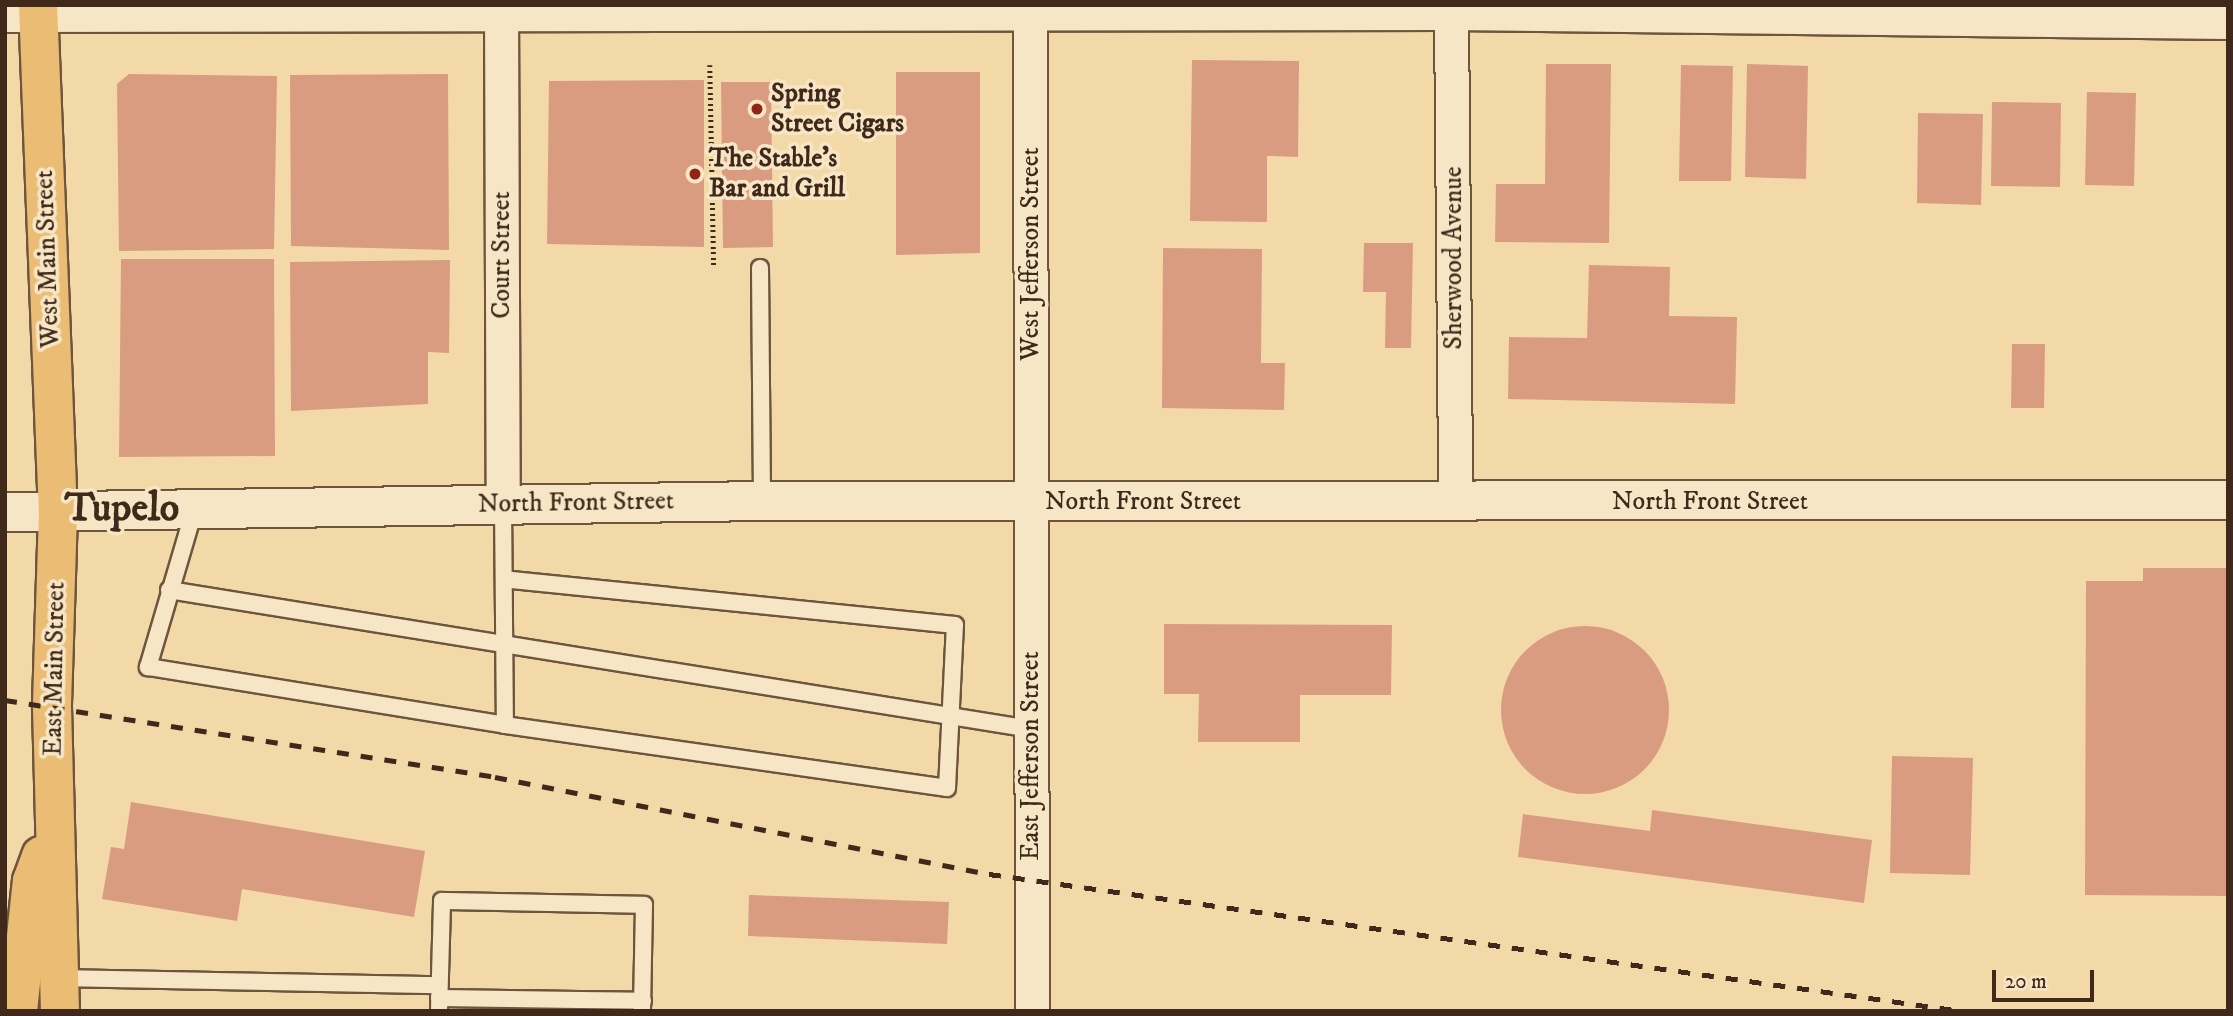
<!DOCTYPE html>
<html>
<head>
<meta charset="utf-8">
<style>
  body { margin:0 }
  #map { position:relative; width:2233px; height:1016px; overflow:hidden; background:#f3d9a8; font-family:"IM FELL DW Pica",serif }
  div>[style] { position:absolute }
  .building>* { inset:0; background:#d99c81 }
  .round { border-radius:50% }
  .path>* { height:4.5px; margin-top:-2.25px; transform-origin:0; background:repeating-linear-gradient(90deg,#40291a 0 2px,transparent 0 5.5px) }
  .roads { filter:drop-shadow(2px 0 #6d553e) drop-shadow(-2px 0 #6d553e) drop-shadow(0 2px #6d553e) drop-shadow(0 -2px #6d553e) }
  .service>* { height:16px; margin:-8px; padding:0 8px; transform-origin:8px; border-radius:8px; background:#f7e6c6 }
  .minor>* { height:33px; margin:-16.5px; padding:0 16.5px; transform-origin:16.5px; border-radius:16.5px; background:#f7e6c6 }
  .tertiary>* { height:38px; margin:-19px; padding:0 19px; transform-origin:19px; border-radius:19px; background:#f7e6c6 }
  .primary>* { height:38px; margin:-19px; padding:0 19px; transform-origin:19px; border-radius:19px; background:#eabc74 }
  .rail>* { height:5px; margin-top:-2.5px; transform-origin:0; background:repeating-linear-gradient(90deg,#40291a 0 12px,transparent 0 24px) }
  .dots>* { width:19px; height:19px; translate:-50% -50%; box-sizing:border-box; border:4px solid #f7e6c6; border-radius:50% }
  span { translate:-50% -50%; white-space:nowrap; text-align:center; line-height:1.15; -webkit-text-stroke:7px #f7e6c6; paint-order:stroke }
  .poi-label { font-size:26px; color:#40291a; font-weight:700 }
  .left { translate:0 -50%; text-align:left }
  .street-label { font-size:26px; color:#40291a }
  .town-label { font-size:40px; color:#40291a; font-weight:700 }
  .frame { position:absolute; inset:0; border:7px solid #40291a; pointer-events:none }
  .scale { position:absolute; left:1992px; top:970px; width:102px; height:32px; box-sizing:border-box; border:4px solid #40291a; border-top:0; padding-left:9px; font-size:21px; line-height:24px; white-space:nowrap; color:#40291a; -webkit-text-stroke:5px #f7e6c6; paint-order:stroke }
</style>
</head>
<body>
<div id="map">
  <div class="building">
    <div style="clip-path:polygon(1192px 60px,1299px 61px,1298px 157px,1267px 156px,1267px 222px,1190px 221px)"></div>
    <div style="clip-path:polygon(1546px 64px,1611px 64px,1609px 243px,1495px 242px,1496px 184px,1545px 184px)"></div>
    <div style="clip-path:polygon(1747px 64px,1808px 66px,1806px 179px,1745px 177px)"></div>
    <div style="clip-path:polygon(1681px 65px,1733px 66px,1731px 181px,1679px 181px)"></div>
    <div style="clip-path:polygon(896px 72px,980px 72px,980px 253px,896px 255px)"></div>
    <div style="clip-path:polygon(129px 74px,277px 76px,274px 249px,119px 251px,117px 84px)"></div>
    <div style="clip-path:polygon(448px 74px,449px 250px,291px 246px,290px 75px)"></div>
    <div style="clip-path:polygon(704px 80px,704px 247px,547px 244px,549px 81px)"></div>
    <div style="clip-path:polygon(721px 82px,771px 82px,773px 247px,723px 248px)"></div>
    <div style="clip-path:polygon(2087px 92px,2136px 93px,2134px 186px,2085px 185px)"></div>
    <div style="clip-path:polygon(1992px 102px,2061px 103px,2060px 187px,1991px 186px)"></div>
    <div style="clip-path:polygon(1918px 113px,1983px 114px,1981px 205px,1917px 203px)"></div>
    <div style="clip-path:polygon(1364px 243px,1413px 243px,1411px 348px,1385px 348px,1386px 292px,1363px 292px)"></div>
    <div style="clip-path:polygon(1163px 248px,1262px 249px,1261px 363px,1285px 363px,1284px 410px,1162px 408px)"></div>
    <div style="clip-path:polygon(121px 259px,274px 259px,275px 456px,119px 457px)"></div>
    <div style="clip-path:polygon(450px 260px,449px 353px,428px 352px,428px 404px,291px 411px,290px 262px)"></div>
    <div style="clip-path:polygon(1589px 265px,1670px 267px,1669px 316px,1737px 317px,1735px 404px,1508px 399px,1509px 337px,1587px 338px)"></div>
    <div style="clip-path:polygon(2012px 344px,2045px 344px,2044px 408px,2011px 408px)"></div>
    <div style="clip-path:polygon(2143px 568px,2228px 568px,2228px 896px,2085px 895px,2086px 581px,2143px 581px)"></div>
    <div style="clip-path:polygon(1164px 624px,1392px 625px,1391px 695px,1300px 695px,1300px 742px,1198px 742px,1199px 694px,1164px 694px)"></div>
    <div class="round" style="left:1501px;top:626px;width:168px;height:168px"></div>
    <div style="clip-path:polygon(1892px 756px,1973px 758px,1970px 875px,1890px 873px)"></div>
    <div style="clip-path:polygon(131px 802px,425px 851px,414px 917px,242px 889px,237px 921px,102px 899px,111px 847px,124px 849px)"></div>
    <div style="clip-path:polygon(1652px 810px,1872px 840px,1864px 903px,1518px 857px,1523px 814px,1650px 831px)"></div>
    <div style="clip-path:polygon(749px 895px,949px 902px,947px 944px,748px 936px)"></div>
  </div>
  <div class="path">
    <div style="left:710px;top:65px;width:200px;rotate:88.9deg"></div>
  </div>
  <div class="roads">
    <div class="service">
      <div style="left:760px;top:268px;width:233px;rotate:89.5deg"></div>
      <div style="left:503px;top:504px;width:221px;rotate:89.5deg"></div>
      <div style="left:194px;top:511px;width:163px;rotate:106.4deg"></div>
      <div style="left:148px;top:667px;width:362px;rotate:9.2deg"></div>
      <div style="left:505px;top:725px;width:446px;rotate:8.1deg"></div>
      <div style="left:947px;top:788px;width:163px;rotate:-87.2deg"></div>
      <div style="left:955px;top:625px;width:453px;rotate:-174.2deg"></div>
      <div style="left:169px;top:590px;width:872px;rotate:9.17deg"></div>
      <div style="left:58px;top:978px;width:381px;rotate:1.1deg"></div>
      <div style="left:439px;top:998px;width:204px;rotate:0.8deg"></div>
      <div style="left:439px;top:1011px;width:110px;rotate:-88.4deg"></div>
      <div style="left:442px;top:901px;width:202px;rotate:1.1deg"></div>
      <div style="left:644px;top:905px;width:106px;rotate:91.1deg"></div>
    </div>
    <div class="minor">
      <div style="left:501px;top:5px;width:499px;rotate:89.8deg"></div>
      <div style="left:1030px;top:5px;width:1006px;rotate:89.89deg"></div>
      <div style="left:1451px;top:13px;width:490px;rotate:89.5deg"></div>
      <div style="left:5px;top:15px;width:1446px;rotate:-0.08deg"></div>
      <div style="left:1451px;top:13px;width:777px;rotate:0.66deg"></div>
    </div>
    <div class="tertiary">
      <div style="left:5px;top:512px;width:757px;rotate:-0.83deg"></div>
      <div style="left:762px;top:501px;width:1466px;rotate:-0.04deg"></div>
    </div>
    <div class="primary">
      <div style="left:38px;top:5px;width:508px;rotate:87.75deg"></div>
      <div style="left:58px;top:513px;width:194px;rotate:91.8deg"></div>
      <div style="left:52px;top:707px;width:304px;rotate:88.5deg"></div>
      <div style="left:18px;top:1011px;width:131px;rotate:-83.9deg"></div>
      <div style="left:32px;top:881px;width:27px;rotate:-70deg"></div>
    </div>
  </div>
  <div class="rail">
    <div style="left:5px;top:700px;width:496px;rotate:8.9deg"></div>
    <div style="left:495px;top:777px;width:503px;rotate:11.11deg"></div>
    <div style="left:989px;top:874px;width:982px;rotate:8.02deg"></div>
  </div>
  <div class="dots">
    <div style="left:757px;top:109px;background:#8f2418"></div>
    <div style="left:695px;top:174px;background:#8f2418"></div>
  </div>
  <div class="poi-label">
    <span class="left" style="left:771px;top:109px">Spring<br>Street Cigars</span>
    <span class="left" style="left:709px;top:174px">The Stable's<br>Bar and Grill</span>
  </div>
  <div class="street-label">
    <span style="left:1031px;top:254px;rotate:-90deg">West Jefferson Street</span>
    <span style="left:502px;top:255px;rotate:-90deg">Court Street</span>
    <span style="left:1454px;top:258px;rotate:-90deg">Sherwood Avenue</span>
    <span style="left:48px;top:259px;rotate:-92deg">West Main Street</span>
    <span style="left:1143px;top:502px">North Front Street</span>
    <span style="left:1710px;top:502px">North Front Street</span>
    <span style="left:576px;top:503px;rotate:-1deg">North Front Street</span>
    <span style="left:55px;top:669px;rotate:-89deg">East Main Street</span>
    <span style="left:1031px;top:756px;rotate:-90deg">East Jefferson Street</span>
  </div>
  <div class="town-label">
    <span style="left:122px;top:509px">Tupelo</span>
  </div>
  <div class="frame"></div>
  <div class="scale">20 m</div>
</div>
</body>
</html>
